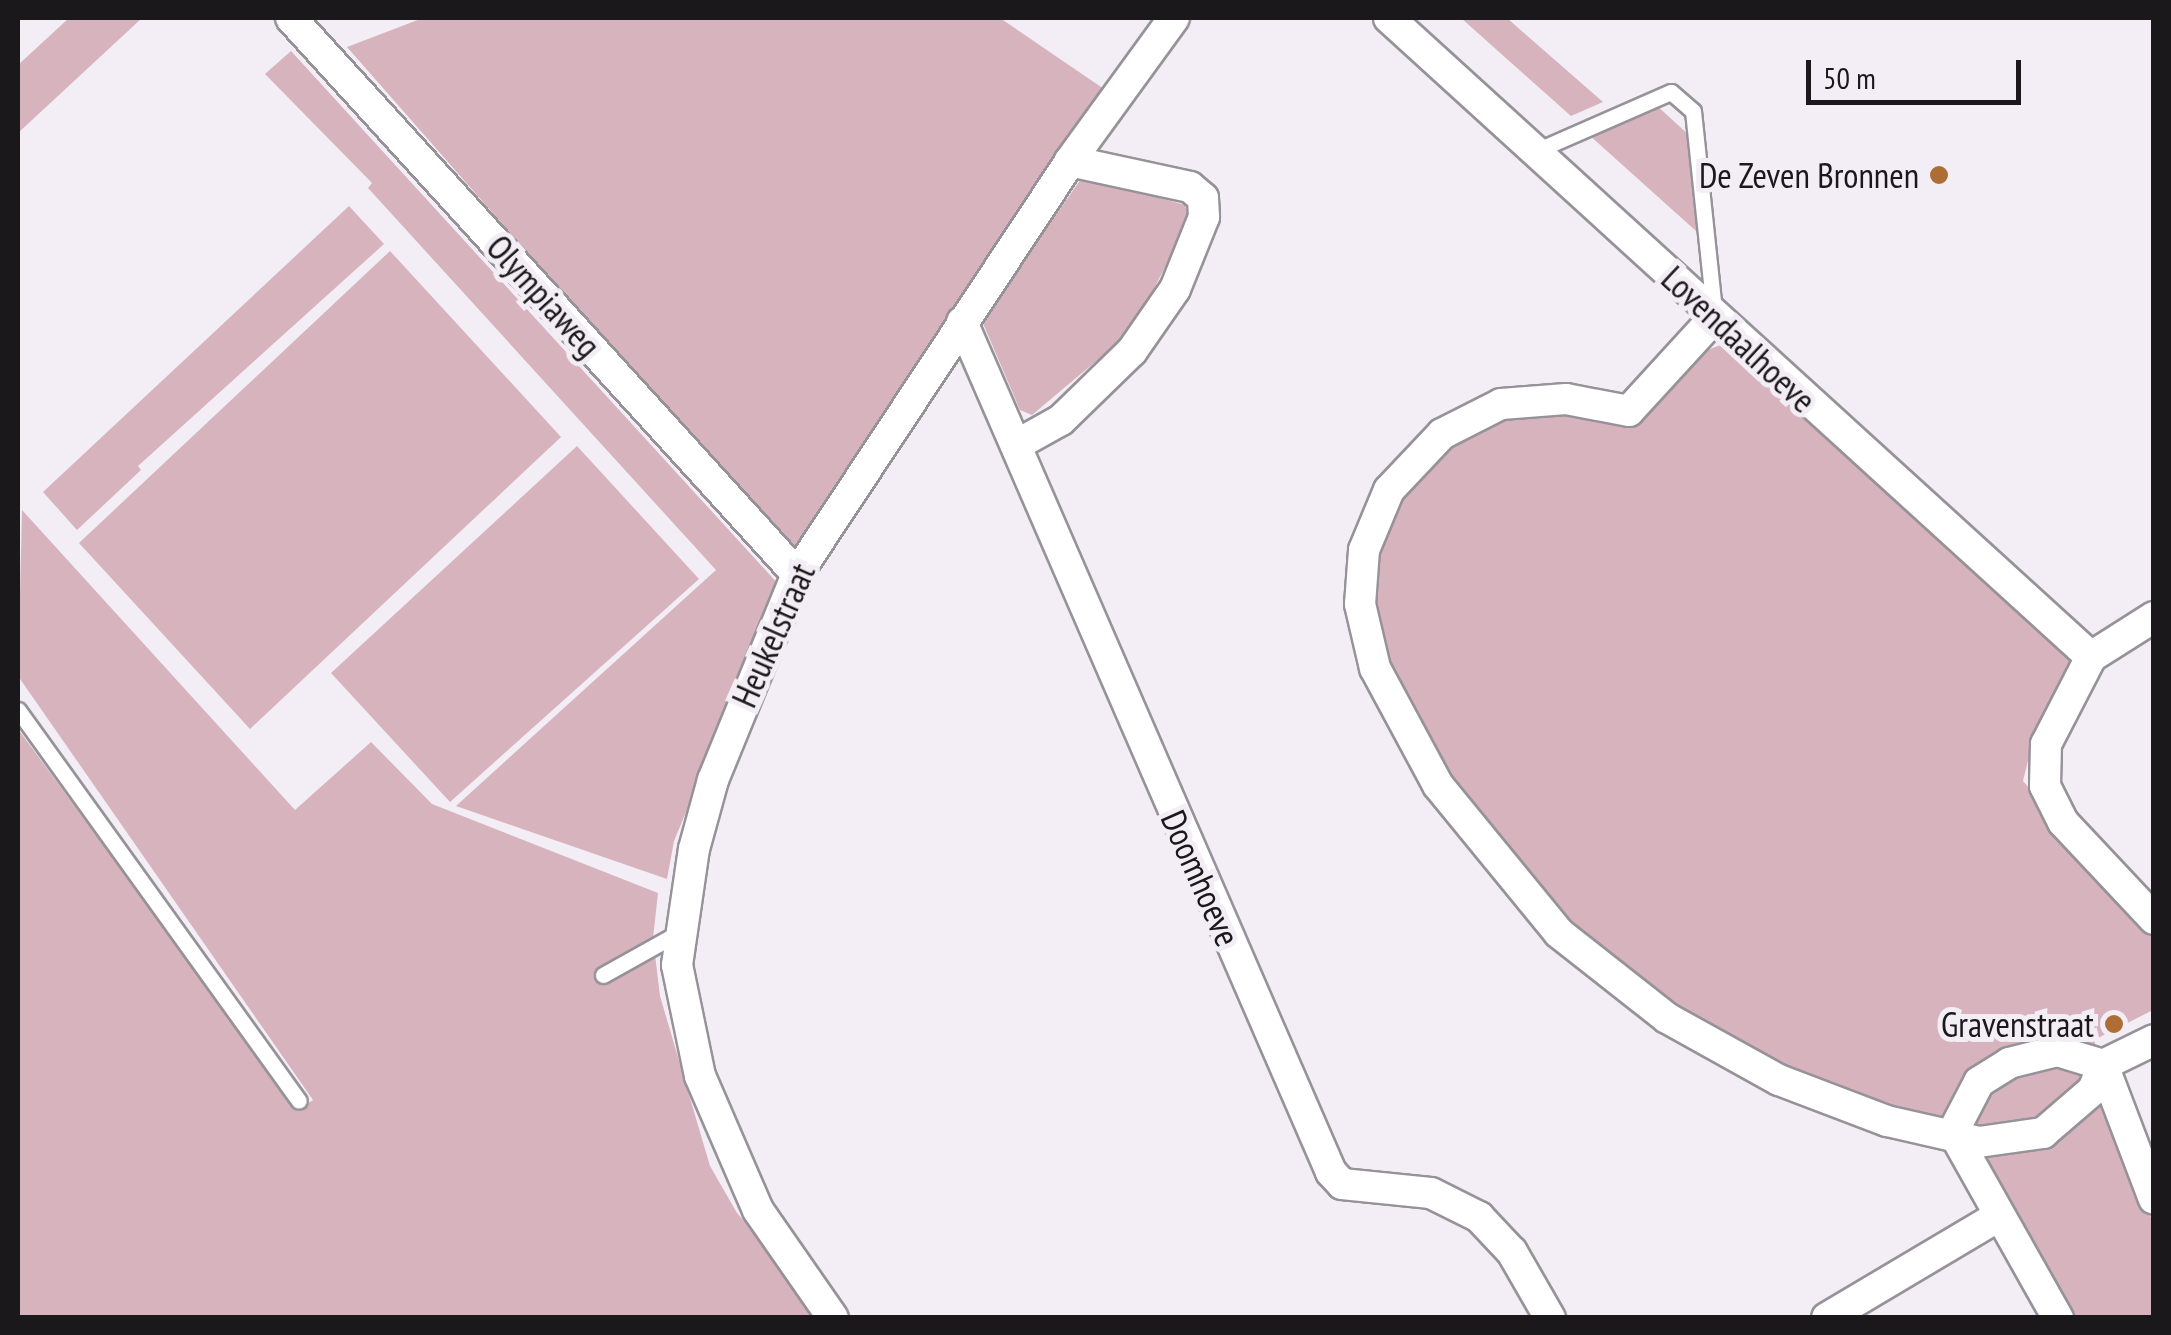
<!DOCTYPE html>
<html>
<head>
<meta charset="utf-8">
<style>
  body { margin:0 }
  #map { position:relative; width:2171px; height:1335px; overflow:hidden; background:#f3edf5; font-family:"PT Sans Narrow",sans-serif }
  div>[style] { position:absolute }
  .green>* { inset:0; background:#d7b3be }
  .roads { filter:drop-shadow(2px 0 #979299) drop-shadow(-2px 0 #979299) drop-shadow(0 2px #979299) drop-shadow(0 -2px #979299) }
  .service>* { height:15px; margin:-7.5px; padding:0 7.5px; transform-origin:7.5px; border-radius:7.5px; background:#fff }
  .minor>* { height:30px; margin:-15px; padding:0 15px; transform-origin:15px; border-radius:15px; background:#fff }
  .dots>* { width:28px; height:28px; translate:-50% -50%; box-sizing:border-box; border:5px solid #f3edf5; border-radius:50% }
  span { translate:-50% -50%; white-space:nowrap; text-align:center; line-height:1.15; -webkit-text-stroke:10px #f3edf5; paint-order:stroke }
  .poi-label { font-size:35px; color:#1a181b }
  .right { translate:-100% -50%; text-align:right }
  .street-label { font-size:35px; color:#1a181b }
  .frame { position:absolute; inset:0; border:20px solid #1a181b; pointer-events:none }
  .scale { position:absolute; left:1806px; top:60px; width:215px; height:45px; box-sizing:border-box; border:5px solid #1a181b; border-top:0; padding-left:12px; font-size:30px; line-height:35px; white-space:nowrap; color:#1a181b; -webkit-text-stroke:8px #f3edf5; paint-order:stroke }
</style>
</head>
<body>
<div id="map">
  <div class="green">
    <div style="clip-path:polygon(69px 18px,142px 18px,18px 133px,18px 65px)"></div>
    <div style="clip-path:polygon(423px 18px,1000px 18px,1104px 89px,792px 554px,347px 47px)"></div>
    <div style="clip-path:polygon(1461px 18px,1507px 18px,1603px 102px,1571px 116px)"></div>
    <div style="clip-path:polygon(291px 51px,780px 586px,674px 841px,667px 879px,456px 806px,716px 570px,368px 188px,372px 183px,265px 74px)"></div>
    <div style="clip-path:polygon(1655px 104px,1690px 136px,1706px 240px,1588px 134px)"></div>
    <div style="clip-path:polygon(1083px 176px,1185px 205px,1189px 220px,1145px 306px,1114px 346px,1032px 415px,1020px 410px,982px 321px)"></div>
    <div style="clip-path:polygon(349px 206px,384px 244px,138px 466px,141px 470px,77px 530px,43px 492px)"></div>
    <div style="clip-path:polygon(390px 251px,561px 437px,250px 729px,79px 543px)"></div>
    <div style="clip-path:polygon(1731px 341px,2065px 645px,2074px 665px,2034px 736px,2023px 781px,2153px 927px,2153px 1010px,2094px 1040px,2153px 1224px,2153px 1317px,2066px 1317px,1974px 1161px,1737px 1042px,1622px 970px,1541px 898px,1428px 750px,1373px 627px,1371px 572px,1389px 507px,1472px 424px,1538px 406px,1633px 423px,1705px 351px)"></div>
    <div style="clip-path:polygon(577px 446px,699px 579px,450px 802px,331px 673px)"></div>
    <div style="clip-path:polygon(22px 510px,295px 810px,371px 742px,432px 804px,658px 893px,653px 938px,660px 996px,710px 1166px,737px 1213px,825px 1317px,18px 1317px,18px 729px,298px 1110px,313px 1100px,18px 676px)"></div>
  </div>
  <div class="roads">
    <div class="service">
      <div style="left:1538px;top:150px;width:145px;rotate:-23.6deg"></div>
      <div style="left:1671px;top:92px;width:29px;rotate:41deg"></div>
      <div style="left:1693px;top:111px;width:202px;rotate:84deg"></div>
      <div style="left:18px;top:710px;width:481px;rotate:54.3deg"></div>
      <div style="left:603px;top:975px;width:88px;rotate:-29.2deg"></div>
    </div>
    <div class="minor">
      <div style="left:291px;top:18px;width:752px;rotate:47.7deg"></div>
      <div style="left:1389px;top:18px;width:949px;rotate:42.31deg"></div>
      <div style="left:1715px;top:317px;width:127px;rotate:132.5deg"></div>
      <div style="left:1629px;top:411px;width:64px;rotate:-169.2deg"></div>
      <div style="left:1566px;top:399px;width:65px;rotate:175.6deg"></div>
      <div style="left:1501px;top:404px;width:66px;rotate:153deg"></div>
      <div style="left:1442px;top:434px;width:77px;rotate:133.4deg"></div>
      <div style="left:1389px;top:490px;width:65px;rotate:112.6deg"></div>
      <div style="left:1364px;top:550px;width:54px;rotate:94.2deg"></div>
      <div style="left:1360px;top:604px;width:66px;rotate:76.8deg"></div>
      <div style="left:1375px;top:668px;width:133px;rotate:61.7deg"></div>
      <div style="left:1438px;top:785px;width:191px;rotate:50.7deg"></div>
      <div style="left:1559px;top:933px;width:137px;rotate:38.2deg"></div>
      <div style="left:1667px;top:1018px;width:128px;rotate:29deg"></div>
      <div style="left:1779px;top:1080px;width:116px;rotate:20.8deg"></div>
      <div style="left:1887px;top:1121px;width:94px;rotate:12.9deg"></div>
      <div style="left:1979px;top:1142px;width:65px;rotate:-8deg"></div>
      <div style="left:2043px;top:1133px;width:66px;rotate:-40.7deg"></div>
      <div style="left:2093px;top:1090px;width:27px;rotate:-68deg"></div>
      <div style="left:2103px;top:1065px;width:57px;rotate:-26.1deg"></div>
      <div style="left:962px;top:322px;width:927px;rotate:66.53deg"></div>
      <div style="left:1331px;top:1172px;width:16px;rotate:47deg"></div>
      <div style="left:1342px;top:1184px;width:89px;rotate:5.8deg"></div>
      <div style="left:1431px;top:1193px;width:54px;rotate:26.6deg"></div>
      <div style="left:1479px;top:1217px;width:48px;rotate:46.7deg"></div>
      <div style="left:1512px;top:1252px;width:76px;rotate:60.1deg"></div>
      <div style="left:1018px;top:444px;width:49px;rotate:-29.2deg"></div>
      <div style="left:1061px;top:420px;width:99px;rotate:-44.2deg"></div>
      <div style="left:1132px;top:351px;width:75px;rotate:-55.3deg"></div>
      <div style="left:1175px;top:289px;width:78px;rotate:-68.1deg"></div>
      <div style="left:1204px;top:217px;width:19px;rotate:-93deg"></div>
      <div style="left:1203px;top:198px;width:17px;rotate:-140deg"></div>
      <div style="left:1190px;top:187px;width:123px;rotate:-167.8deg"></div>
      <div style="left:2154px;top:617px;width:75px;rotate:147.6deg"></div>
      <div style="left:2091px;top:657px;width:98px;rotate:117.3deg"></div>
      <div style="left:2046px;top:744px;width:42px;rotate:91.4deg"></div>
      <div style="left:2045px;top:786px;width:40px;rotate:63.4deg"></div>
      <div style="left:2063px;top:822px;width:133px;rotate:46.8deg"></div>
      <div style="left:2103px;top:1065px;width:143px;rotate:69.2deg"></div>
      <div style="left:1953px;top:1132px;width:214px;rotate:60.6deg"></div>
      <div style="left:1953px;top:1132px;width:56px;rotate:-62.5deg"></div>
      <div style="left:1979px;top:1082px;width:36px;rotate:-32deg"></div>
      <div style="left:2009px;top:1063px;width:49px;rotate:-14deg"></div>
      <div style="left:2057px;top:1051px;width:48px;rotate:16.9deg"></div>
      <div style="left:833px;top:1318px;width:131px;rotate:-124.8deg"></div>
      <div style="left:758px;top:1210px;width:146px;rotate:-113.4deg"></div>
      <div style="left:700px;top:1076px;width:113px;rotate:-101.7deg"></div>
      <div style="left:677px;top:965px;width:117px;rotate:-81.7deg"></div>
      <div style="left:694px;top:849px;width:72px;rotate:-74.6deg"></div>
      <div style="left:713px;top:780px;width:222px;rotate:-67.8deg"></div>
      <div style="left:797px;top:574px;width:495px;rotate:-56.5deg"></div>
      <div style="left:1070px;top:161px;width:177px;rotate:-54deg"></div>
      <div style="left:1827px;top:1318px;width:200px;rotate:-30.7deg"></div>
    </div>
  </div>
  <div class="dots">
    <div style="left:1939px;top:175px;background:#ad6d35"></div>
    <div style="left:2114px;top:1024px;background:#ad6d35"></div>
  </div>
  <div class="poi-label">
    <span class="right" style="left:1919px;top:175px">De Zeven Bronnen</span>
    <span class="right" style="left:2094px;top:1024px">Gravenstraat</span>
  </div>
  <div class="street-label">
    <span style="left:544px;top:296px;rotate:48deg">Olympiaweg</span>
    <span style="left:1739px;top:339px;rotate:43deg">Lovendaalhoeve</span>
    <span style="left:773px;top:635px;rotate:-66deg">Heukelstraat</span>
    <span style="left:1201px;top:878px;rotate:66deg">Doomhoeve</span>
  </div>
  <div class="frame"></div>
  <div class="scale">50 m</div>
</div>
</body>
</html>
